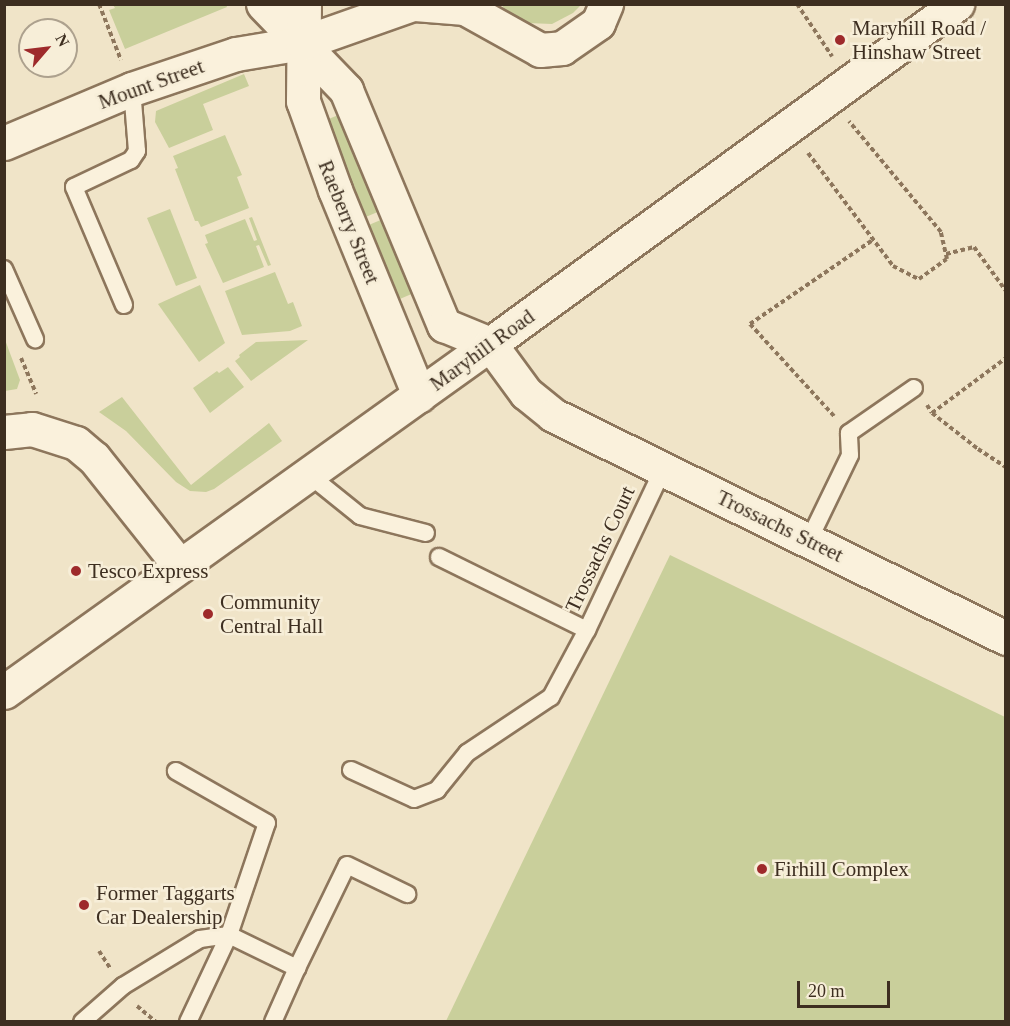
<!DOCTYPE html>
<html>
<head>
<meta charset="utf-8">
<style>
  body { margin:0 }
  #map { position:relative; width:1010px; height:1026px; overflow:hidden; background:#f0e4c8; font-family:Georgia,serif }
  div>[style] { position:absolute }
  .green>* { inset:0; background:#c9cf9b }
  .path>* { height:4px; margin-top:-2px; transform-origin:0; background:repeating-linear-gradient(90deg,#8d765c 0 4.5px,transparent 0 7.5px) }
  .roads { filter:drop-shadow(2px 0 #8d765c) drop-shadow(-2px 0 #8d765c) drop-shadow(0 2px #8d765c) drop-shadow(0 -2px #8d765c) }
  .lane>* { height:16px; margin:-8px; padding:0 8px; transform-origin:8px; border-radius:8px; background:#faf1dc }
  .street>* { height:33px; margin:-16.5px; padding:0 16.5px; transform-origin:16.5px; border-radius:16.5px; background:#faf1dc }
  .secondary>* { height:33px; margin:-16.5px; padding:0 16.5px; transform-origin:16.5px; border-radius:16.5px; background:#faf1dc }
  .dots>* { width:16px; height:16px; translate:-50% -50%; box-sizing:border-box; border:3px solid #f7eed8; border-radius:50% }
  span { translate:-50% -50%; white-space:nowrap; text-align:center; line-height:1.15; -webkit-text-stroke:5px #f7eed8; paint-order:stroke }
  .poi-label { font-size:21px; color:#3d2e20 }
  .left { translate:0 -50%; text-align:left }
  .street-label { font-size:21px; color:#3d2e20 }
  .frame { position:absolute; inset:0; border:6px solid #3d2e20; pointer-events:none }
  .north { position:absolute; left:18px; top:18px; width:60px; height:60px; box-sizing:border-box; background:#f7eed8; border:2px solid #ada18e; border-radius:50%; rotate:62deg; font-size:16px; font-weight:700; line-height:24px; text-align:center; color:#3d2e20 }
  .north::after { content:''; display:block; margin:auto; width:21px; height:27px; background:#9e2a2b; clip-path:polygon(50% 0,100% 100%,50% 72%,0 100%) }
  .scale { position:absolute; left:797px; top:981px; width:93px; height:27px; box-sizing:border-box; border:3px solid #3d2e20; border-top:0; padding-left:8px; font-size:18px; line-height:21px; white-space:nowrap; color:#3d2e20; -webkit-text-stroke:4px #f7eed8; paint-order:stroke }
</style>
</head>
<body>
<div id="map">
  <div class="green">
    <div style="clip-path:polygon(113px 5px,226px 4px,227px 7px,125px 49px,109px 10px,115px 8px)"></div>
    <div style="clip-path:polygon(502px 5px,581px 5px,573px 13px,552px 24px,527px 23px,506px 12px)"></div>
    <div style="clip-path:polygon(244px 74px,249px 86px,203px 104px,213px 130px,169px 148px,155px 122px,156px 111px)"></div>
    <div style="clip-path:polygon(341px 114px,380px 211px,361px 219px,321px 122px)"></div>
    <div style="clip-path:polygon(225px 135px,242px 175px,237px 177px,249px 208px,201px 227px,198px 221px,195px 221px,175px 169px,178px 168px,173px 156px)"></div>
    <div style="clip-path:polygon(170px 209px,197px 278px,176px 286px,147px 218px)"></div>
    <div style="clip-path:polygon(252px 217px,271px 265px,268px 266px,259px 245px,256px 246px,264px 267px,223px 283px,205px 244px,208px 243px,205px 235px,245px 219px,254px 241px,257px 240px,249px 218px)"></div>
    <div style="clip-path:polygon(383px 219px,414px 293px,395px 301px,364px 227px)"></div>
    <div style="clip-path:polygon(275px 272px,288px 304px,293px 302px,302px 326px,290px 331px,242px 335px,225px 291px)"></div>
    <div style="clip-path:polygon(200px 285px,225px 343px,199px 362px,158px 304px)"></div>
    <div style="clip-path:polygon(4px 337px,20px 380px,17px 389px,5px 391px)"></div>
    <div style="clip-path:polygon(308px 340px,251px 381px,235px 361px,240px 357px,239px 355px,256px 342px)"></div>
    <div style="clip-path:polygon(228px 367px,244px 387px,210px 413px,193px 388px,217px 371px,219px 373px)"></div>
    <div style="clip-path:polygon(122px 397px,191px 485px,269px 423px,282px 441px,214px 489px,206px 492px,190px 491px,176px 482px,126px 431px,99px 412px)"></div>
    <div style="clip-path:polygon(670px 555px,1005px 717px,1005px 1021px,446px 1021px)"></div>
  </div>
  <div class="path">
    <div style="left:99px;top:4px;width:60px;rotate:68.6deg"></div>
    <div style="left:797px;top:4px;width:63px;rotate:56.1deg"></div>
    <div style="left:808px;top:153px;width:141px;rotate:53deg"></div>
    <div style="left:893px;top:266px;width:29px;rotate:27deg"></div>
    <div style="left:919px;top:279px;width:34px;rotate:-36deg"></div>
    <div style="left:947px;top:259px;width:28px;rotate:-103deg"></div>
    <div style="left:941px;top:232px;width:144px;rotate:-129.7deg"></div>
    <div style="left:946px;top:254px;width:29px;rotate:-14deg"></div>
    <div style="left:974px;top:247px;width:54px;rotate:54deg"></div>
    <div style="left:21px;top:358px;width:39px;rotate:67deg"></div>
    <div style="left:927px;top:405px;width:9px;rotate:58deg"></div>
    <div style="left:932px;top:413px;width:92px;rotate:-36.6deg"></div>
    <div style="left:932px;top:413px;width:58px;rotate:38deg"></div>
    <div style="left:978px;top:449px;width:33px;rotate:33deg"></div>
    <div style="left:834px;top:416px;width:125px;rotate:-132.4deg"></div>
    <div style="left:750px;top:324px;width:150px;rotate:-34.4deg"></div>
    <div style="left:99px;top:951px;width:20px;rotate:57deg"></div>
    <div style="left:137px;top:1006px;width:25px;rotate:40deg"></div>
  </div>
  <div class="roads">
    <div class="lane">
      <div style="left:4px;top:269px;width:77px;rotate:66.1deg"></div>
      <div style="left:124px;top:305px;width:128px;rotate:-113deg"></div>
      <div style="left:74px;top:187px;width:63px;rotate:-25.3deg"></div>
      <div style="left:131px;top:160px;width:11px;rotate:-56deg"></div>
      <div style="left:137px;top:151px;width:62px;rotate:-94.6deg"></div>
      <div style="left:308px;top:474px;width:67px;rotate:38.9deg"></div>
      <div style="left:360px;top:516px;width:68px;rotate:14.4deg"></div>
      <div style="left:809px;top:540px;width:94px;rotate:-64.2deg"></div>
      <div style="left:850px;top:455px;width:22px;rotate:-93deg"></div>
      <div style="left:849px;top:433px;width:79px;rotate:-34.7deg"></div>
      <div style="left:439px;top:557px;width:165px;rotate:26.3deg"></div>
      <div style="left:587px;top:630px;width:178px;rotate:-64.7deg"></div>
      <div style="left:351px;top:770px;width:69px;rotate:24.7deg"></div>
      <div style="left:414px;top:799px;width:25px;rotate:-21deg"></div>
      <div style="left:437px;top:790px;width:48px;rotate:-51deg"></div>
      <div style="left:467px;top:753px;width:101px;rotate:-33.7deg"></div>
      <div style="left:551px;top:697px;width:76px;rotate:-61.8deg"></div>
      <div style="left:297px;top:968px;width:114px;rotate:-64.1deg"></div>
      <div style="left:347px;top:865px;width:67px;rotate:25.8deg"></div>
      <div style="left:82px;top:1022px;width:55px;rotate:-41.3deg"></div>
      <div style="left:123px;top:986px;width:90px;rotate:-31.4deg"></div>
      <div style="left:200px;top:939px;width:29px;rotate:-8deg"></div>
      <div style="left:229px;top:935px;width:118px;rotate:-71.3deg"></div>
      <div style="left:267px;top:823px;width:105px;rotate:-150.3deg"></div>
      <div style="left:188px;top:1022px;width:96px;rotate:-64.8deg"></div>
      <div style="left:229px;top:935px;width:76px;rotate:25.9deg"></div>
      <div style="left:297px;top:968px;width:59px;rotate:114deg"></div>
    </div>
    <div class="street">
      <div style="left:263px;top:4px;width:120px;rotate:46deg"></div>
      <div style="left:346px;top:90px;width:255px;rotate:67.4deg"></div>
      <div style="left:444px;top:325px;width:50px;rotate:22.4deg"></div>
      <div style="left:490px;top:344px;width:61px;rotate:53.7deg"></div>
      <div style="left:526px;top:393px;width:35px;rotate:39deg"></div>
      <div style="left:553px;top:415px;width:505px;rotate:26.21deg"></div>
      <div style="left:304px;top:4px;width:97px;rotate:90.6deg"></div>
      <div style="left:303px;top:101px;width:95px;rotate:70.2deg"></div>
      <div style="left:335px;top:190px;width:222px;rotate:67.7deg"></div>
      <div style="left:415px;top:4px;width:50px;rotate:4.6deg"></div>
      <div style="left:465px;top:8px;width:86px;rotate:29.2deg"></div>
      <div style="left:540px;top:50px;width:22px;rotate:-5deg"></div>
      <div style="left:562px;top:48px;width:44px;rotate:-34.8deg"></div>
      <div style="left:598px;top:23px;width:21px;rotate:-67deg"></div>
      <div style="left:4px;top:143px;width:139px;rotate:-22.9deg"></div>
      <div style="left:132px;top:89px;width:110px;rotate:-18.6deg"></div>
      <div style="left:236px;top:54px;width:67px;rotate:-9.5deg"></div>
      <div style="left:302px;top:43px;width:118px;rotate:-19.4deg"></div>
    </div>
    <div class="secondary">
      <div style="left:4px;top:432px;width:28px;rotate:-6deg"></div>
      <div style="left:32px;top:429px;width:46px;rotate:17.7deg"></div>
      <div style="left:76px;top:443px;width:23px;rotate:40deg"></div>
      <div style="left:94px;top:458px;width:137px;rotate:51.5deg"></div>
      <div style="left:4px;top:692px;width:598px;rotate:-35.6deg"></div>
      <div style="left:490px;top:344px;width:578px;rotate:-36.06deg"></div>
    </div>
  </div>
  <div class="dots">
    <div style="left:840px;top:40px;background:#9e2a2b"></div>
    <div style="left:76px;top:571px;background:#9e2a2b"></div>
    <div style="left:208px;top:614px;background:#9e2a2b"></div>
    <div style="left:762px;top:869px;background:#9e2a2b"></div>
    <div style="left:84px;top:905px;background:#9e2a2b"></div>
  </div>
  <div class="poi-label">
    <span class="left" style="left:852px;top:40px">Maryhill Road /<br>Hinshaw Street</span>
    <span class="left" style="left:88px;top:571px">Tesco Express</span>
    <span class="left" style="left:220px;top:614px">Community<br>Central Hall</span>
    <span class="left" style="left:774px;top:869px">Firhill Complex</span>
    <span class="left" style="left:96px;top:905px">Former Taggarts<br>Car Dealership</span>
  </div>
  <div class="street-label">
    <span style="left:151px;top:84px;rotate:-20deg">Mount Street</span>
    <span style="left:349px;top:222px;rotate:68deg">Raeberry Street</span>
    <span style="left:482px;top:350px;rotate:-36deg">Maryhill Road</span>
    <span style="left:780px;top:526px;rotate:26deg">Trossachs Street</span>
    <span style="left:600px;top:549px;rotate:-65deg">Trossachs Court</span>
  </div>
  <div class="frame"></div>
  <div class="north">N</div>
  <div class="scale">20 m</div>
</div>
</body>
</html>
